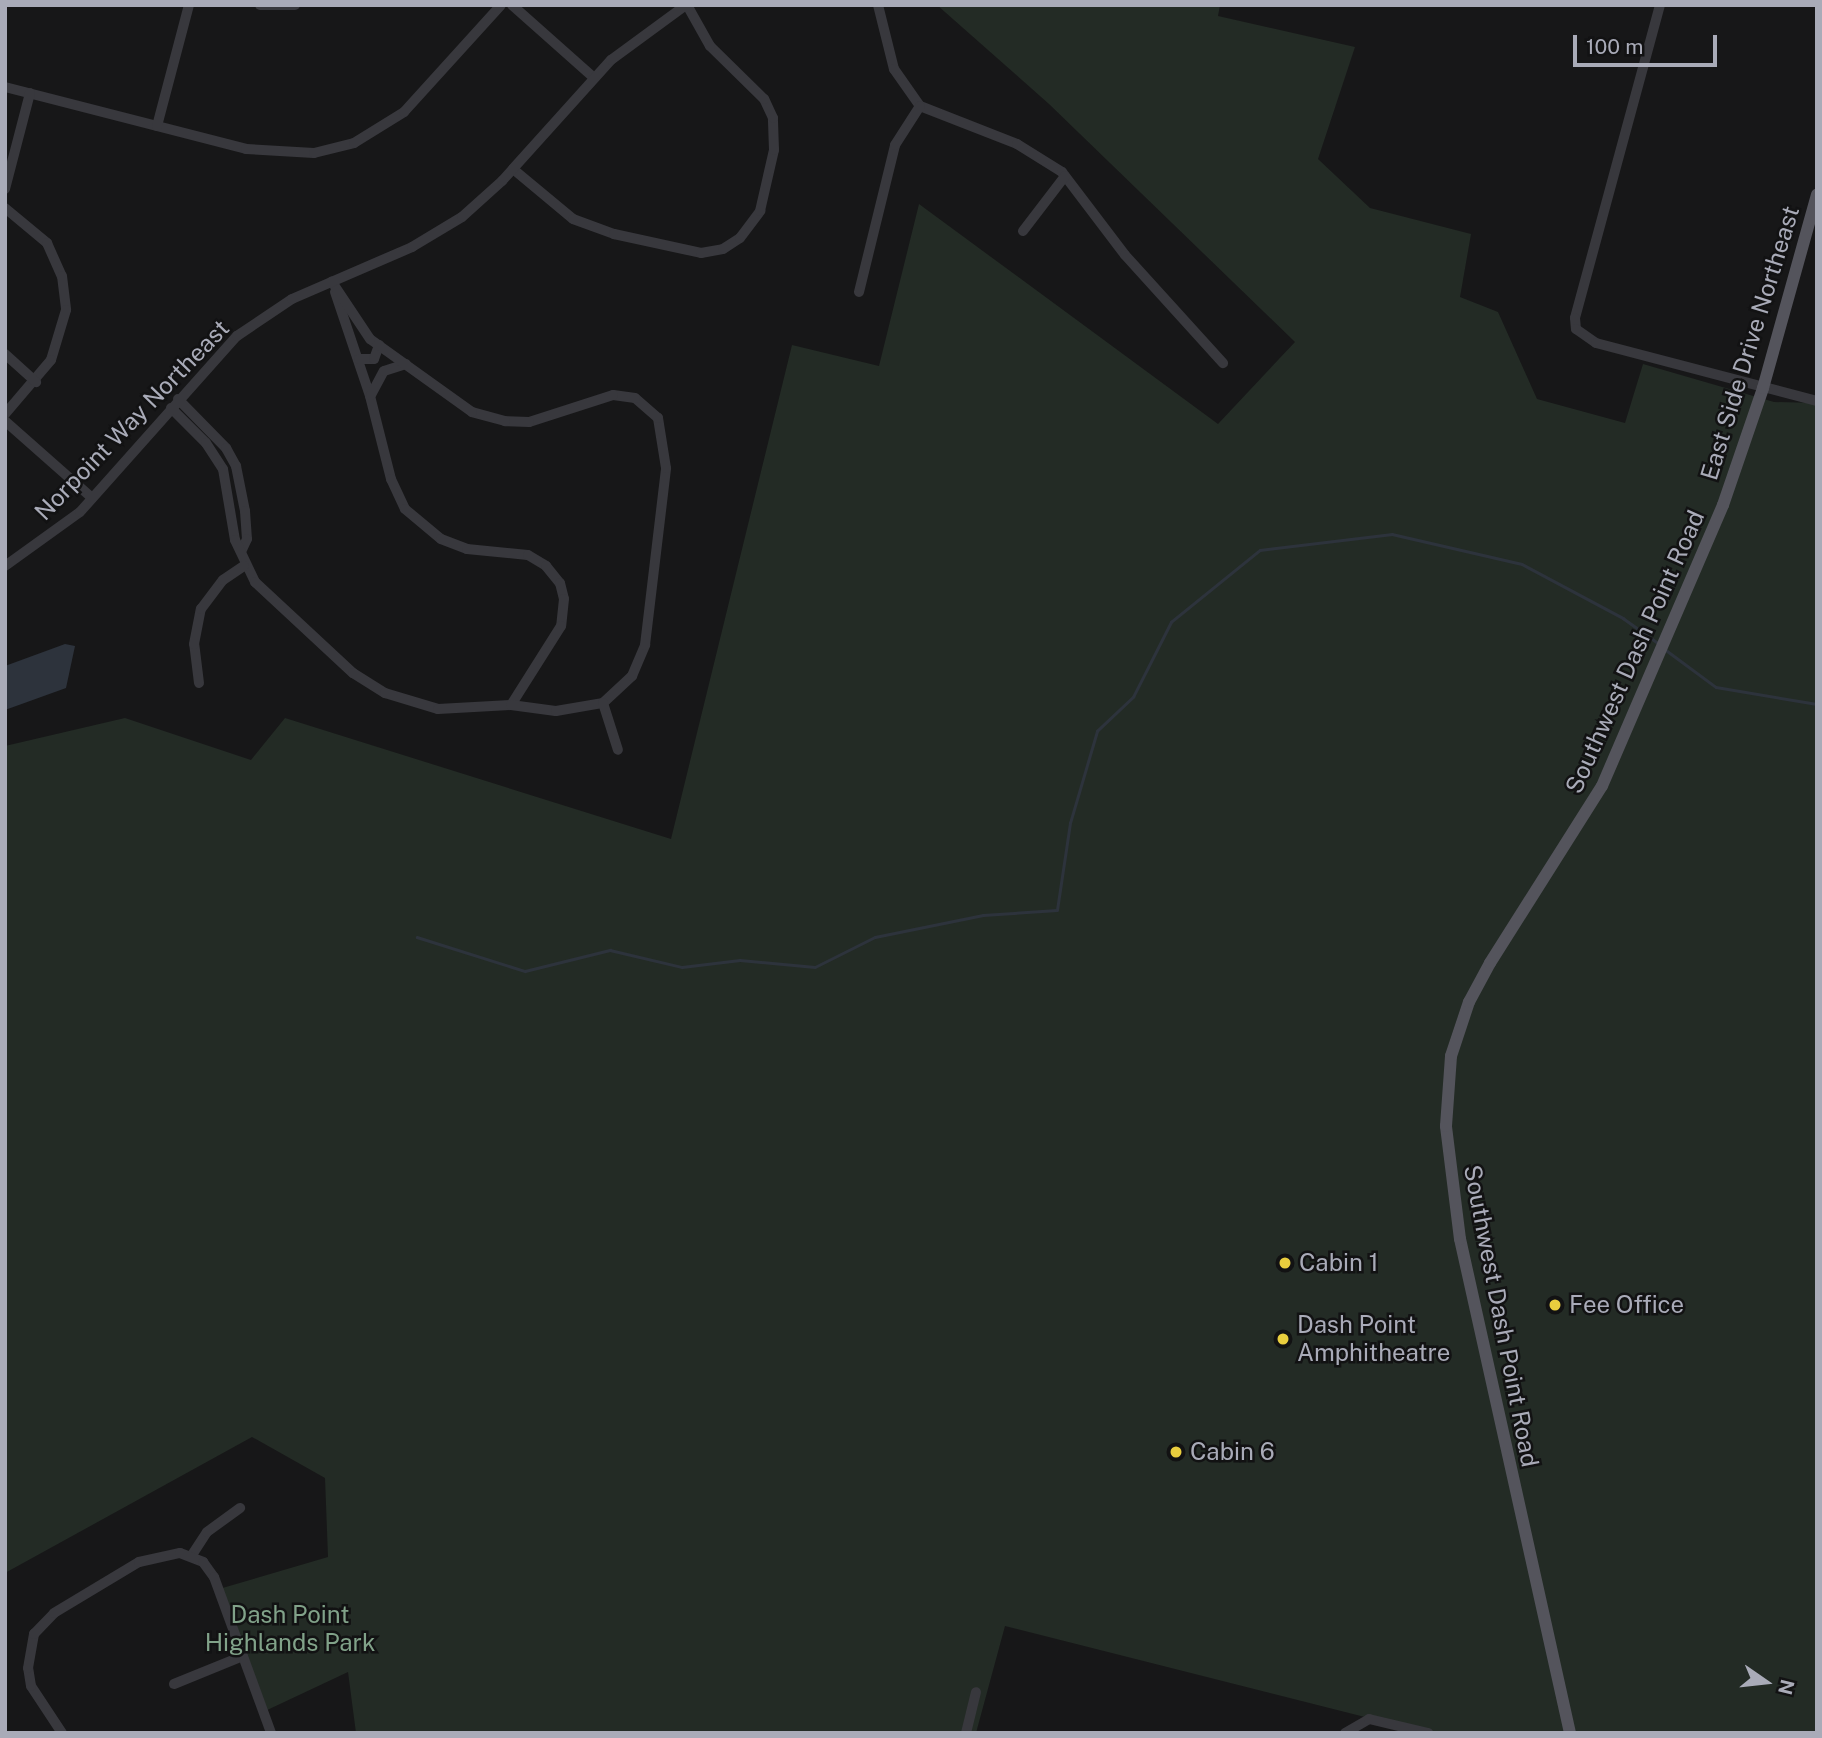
<!DOCTYPE html>
<html>
<head>
<meta charset="utf-8">
<style>
  body { margin:0 }
  #map { position:relative; width:1822px; height:1738px; overflow:hidden; background:#171718; font-family:"Public Sans",sans-serif }
  div>[style] { position:absolute }
  .green>* { inset:0; background:#232b25 }
  .water>* { inset:0; background:#2d333c }
  .stream>* { height:2.5px; margin:-1.25px; padding:0 1.25px; transform-origin:1.25px; border-radius:1.25px; background:#2d333c }
  .minor>* { height:10px; margin:-5px; padding:0 5px; transform-origin:5px; border-radius:5px; background:#38383d }
  .major>* { height:12px; margin:-6px; padding:0 6px; transform-origin:6px; border-radius:6px; background:#54545c }
  .dots>* { width:19px; height:19px; translate:-50% -50%; box-sizing:border-box; border:4px solid #121213; border-radius:50% }
  span { translate:-50% -50%; white-space:nowrap; text-align:center; line-height:1.15; -webkit-text-stroke:5px #121213; paint-order:stroke }
  .street-label { font-size:24px; color:#a9abb8 }
  .poi-label { font-size:24px; color:#a9abb8 }
  .left { translate:0 -50%; text-align:left }
  .park-label { font-size:24px; color:#81a289 }
  .frame { position:absolute; inset:0; border:7px solid #a9abb8; pointer-events:none }
  .north { position:absolute; left:1731px; top:1647px; width:70px; height:70px; -webkit-text-stroke:5px #121213; paint-order:stroke; rotate:104deg; font-size:19px; font-weight:700; line-height:28px; text-align:center; color:#a9abb8 }
  .north::after { content:''; display:block; margin:auto; width:24px; height:32px; background:#a9abb8; clip-path:polygon(50% 0,100% 100%,50% 72%,0 100%) }
  .scale { position:absolute; left:1573px; top:35px; width:144px; height:32px; box-sizing:border-box; border:4px solid #a9abb8; border-top:0; padding-left:9px; font-size:21px; line-height:24px; white-space:nowrap; color:#a9abb8; -webkit-text-stroke:5px #121213; paint-order:stroke }
</style>
</head>
<body>
<div id="map">
  <div class="green">
    <div style="clip-path:polygon(937px 5px,1220px 5px,1218px 16px,1355px 47px,1318px 159px,1370px 208px,1471px 234px,1460px 297px,1498px 312px,1537px 399px,1625px 423px,1643px 364px,1774px 402px,1817px 403px,1817px 1733px,1428px 1733px,1005px 1626px,976px 1733px,356px 1733px,348px 1672px,263px 1712px,219px 1589px,328px 1557px,325px 1478px,252px 1437px,5px 1573px,5px 746px,125px 718px,251px 760px,285px 718px,671px 839px,792px 345px,879px 366px,919px 204px,1218px 424px,1295px 342px,1049px 104px)"></div>
  </div>
  <div class="water">
    <div style="clip-path:polygon(65px 644px,75px 646px,66px 688px,5px 710px,5px 666px)"></div>
  </div>
  <div class="stream">
    <div style="left:1666px;top:650px;width:62px;rotate:36.5deg"></div>
    <div style="left:1716px;top:687px;width:102px;rotate:9.6deg"></div>
    <div style="left:417px;top:937px;width:113px;rotate:17.5deg"></div>
    <div style="left:525px;top:971px;width:88px;rotate:-13.9deg"></div>
    <div style="left:610px;top:950px;width:74px;rotate:13.3deg"></div>
    <div style="left:682px;top:967px;width:58px;rotate:-6.9deg"></div>
    <div style="left:740px;top:960px;width:75px;rotate:5.3deg"></div>
    <div style="left:815px;top:967px;width:67px;rotate:-26.6deg"></div>
    <div style="left:875px;top:937px;width:110px;rotate:-11.5deg"></div>
    <div style="left:983px;top:915px;width:74px;rotate:-3.9deg"></div>
    <div style="left:1057px;top:910px;width:88px;rotate:-81.5deg"></div>
    <div style="left:1070px;top:823px;width:96px;rotate:-73.6deg"></div>
    <div style="left:1097px;top:731px;width:50px;rotate:-43.4deg"></div>
    <div style="left:1133px;top:697px;width:84px;rotate:-63.1deg"></div>
    <div style="left:1171px;top:622px;width:114px;rotate:-39deg"></div>
    <div style="left:1260px;top:550px;width:133px;rotate:-6.9deg"></div>
    <div style="left:1392px;top:534px;width:133px;rotate:13deg"></div>
    <div style="left:1522px;top:564px;width:115px;rotate:28.1deg"></div>
    <div style="left:1623px;top:618px;width:43px;rotate:35.5deg"></div>
  </div>
  <div class="minor">
    <div style="left:260px;top:5px;width:35px"></div>
    <div style="left:512px;top:5px;width:108px;rotate:41.6deg"></div>
    <div style="left:878px;top:5px;width:66px;rotate:76deg"></div>
    <div style="left:894px;top:69px;width:45px;rotate:54.9deg"></div>
    <div style="left:920px;top:106px;width:104px;rotate:21.4deg"></div>
    <div style="left:1017px;top:144px;width:53px;rotate:31.9deg"></div>
    <div style="left:1062px;top:172px;width:104px;rotate:52.8deg"></div>
    <div style="left:1125px;top:255px;width:146px;rotate:47.8deg"></div>
    <div style="left:1660px;top:5px;width:324px;rotate:105.2deg"></div>
    <div style="left:1575px;top:318px;width:11px;rotate:85deg"></div>
    <div style="left:1576px;top:329px;width:24px;rotate:35deg"></div>
    <div style="left:1596px;top:343px;width:228px;rotate:14.7deg"></div>
    <div style="left:5px;top:87px;width:249px;rotate:14.4deg"></div>
    <div style="left:246px;top:149px;width:68px;rotate:3.4deg"></div>
    <div style="left:314px;top:153px;width:41px;rotate:-14deg"></div>
    <div style="left:354px;top:143px;width:59px;rotate:-31.8deg"></div>
    <div style="left:404px;top:112px;width:144px;rotate:-47.8deg"></div>
    <div style="left:157px;top:126px;width:125px;rotate:-75.2deg"></div>
    <div style="left:513px;top:169px;width:78px;rotate:39.8deg"></div>
    <div style="left:573px;top:219px;width:44px;rotate:20.1deg"></div>
    <div style="left:614px;top:234px;width:89px;rotate:12.3deg"></div>
    <div style="left:701px;top:253px;width:22px;rotate:-10deg"></div>
    <div style="left:723px;top:249px;width:20px;rotate:-33deg"></div>
    <div style="left:740px;top:238px;width:34px;rotate:-53deg"></div>
    <div style="left:760px;top:211px;width:63px;rotate:-77.1deg"></div>
    <div style="left:774px;top:150px;width:32px;rotate:-92deg"></div>
    <div style="left:773px;top:118px;width:21px;rotate:-115deg"></div>
    <div style="left:764px;top:99px;width:76px;rotate:-135.5deg"></div>
    <div style="left:710px;top:46px;width:47px;rotate:-119.3deg"></div>
    <div style="left:5px;top:189px;width:99px;rotate:-75.4deg"></div>
    <div style="left:5px;top:208px;width:55px;rotate:39.8deg"></div>
    <div style="left:47px;top:243px;width:36px;rotate:66deg"></div>
    <div style="left:62px;top:276px;width:34px;rotate:83deg"></div>
    <div style="left:66px;top:310px;width:52px;rotate:106.7deg"></div>
    <div style="left:51px;top:360px;width:71px;rotate:130.4deg"></div>
    <div style="left:1023px;top:231px;width:69px;rotate:-52.6deg"></div>
    <div style="left:335px;top:292px;width:110px;rotate:71.4deg"></div>
    <div style="left:370px;top:396px;width:86px;rotate:75.8deg"></div>
    <div style="left:391px;top:479px;width:33px;rotate:65deg"></div>
    <div style="left:405px;top:509px;width:47px;rotate:39.8deg"></div>
    <div style="left:441px;top:539px;width:28px;rotate:21deg"></div>
    <div style="left:467px;top:549px;width:61px;rotate:5.6deg"></div>
    <div style="left:528px;top:555px;width:21px;rotate:31deg"></div>
    <div style="left:546px;top:566px;width:22px;rotate:51deg"></div>
    <div style="left:560px;top:583px;width:16px;rotate:76deg"></div>
    <div style="left:564px;top:599px;width:27px;rotate:96deg"></div>
    <div style="left:561px;top:626px;width:93px;rotate:122.3deg"></div>
    <div style="left:859px;top:292px;width:151px;rotate:-76.2deg"></div>
    <div style="left:895px;top:145px;width:46px;rotate:-57.3deg"></div>
    <div style="left:5px;top:354px;width:42px;rotate:42.1deg"></div>
    <div style="left:359px;top:359px;width:15px"></div>
    <div style="left:374px;top:359px;width:15px;rotate:-70deg"></div>
    <div style="left:371px;top:395px;width:27px;rotate:-62deg"></div>
    <div style="left:384px;top:371px;width:23px;rotate:-18deg"></div>
    <div style="left:178px;top:399px;width:69px;rotate:45.6deg"></div>
    <div style="left:226px;top:448px;width:21px;rotate:61deg"></div>
    <div style="left:236px;top:466px;width:46px;rotate:78.7deg"></div>
    <div style="left:245px;top:511px;width:28px;rotate:86deg"></div>
    <div style="left:247px;top:539px;width:14px;rotate:115deg"></div>
    <div style="left:171px;top:408px;width:49px;rotate:45deg"></div>
    <div style="left:206px;top:443px;width:31px;rotate:57deg"></div>
    <div style="left:223px;top:469px;width:72px;rotate:80.4deg"></div>
    <div style="left:235px;top:540px;width:47px;rotate:64.5deg"></div>
    <div style="left:255px;top:582px;width:134px;rotate:42.9deg"></div>
    <div style="left:353px;top:673px;width:38px;rotate:32deg"></div>
    <div style="left:385px;top:693px;width:55px;rotate:16.8deg"></div>
    <div style="left:438px;top:709px;width:73px;rotate:-3.1deg"></div>
    <div style="left:511px;top:705px;width:45px;rotate:7.6deg"></div>
    <div style="left:556px;top:711px;width:48px;rotate:-9.7deg"></div>
    <div style="left:603px;top:703px;width:40px;rotate:-43deg"></div>
    <div style="left:632px;top:676px;width:34px;rotate:-67deg"></div>
    <div style="left:645px;top:645px;width:178px;rotate:-83.2deg"></div>
    <div style="left:666px;top:468px;width:51px;rotate:-99.1deg"></div>
    <div style="left:658px;top:418px;width:30px;rotate:-139deg"></div>
    <div style="left:635px;top:398px;width:22px;rotate:-172deg"></div>
    <div style="left:613px;top:395px;width:88px;rotate:162.2deg"></div>
    <div style="left:529px;top:422px;width:24px;rotate:-178deg"></div>
    <div style="left:505px;top:421px;width:34px;rotate:-165deg"></div>
    <div style="left:472px;top:412px;width:125px;rotate:-144.4deg"></div>
    <div style="left:370px;top:339px;width:69px;rotate:-123.7deg"></div>
    <div style="left:5px;top:421px;width:116px;rotate:41.5deg"></div>
    <div style="left:5px;top:566px;width:92px;rotate:-35.8deg"></div>
    <div style="left:80px;top:512px;width:236px;rotate:-48.3deg"></div>
    <div style="left:237px;top:336px;width:66px;rotate:-33.9deg"></div>
    <div style="left:292px;top:299px;width:131px;rotate:-23.4deg"></div>
    <div style="left:412px;top:247px;width:58px;rotate:-31deg"></div>
    <div style="left:462px;top:217px;width:54px;rotate:-42deg"></div>
    <div style="left:502px;top:181px;width:163px;rotate:-48deg"></div>
    <div style="left:611px;top:60px;width:93px;rotate:-36.3deg"></div>
    <div style="left:199px;top:683px;width:39px;rotate:-97deg"></div>
    <div style="left:194px;top:644px;width:36px;rotate:-79deg"></div>
    <div style="left:201px;top:609px;width:36px;rotate:-53deg"></div>
    <div style="left:223px;top:580px;width:25px;rotate:-34deg"></div>
    <div style="left:603px;top:703px;width:49px;rotate:72.3deg"></div>
    <div style="left:192px;top:1555px;width:27px;rotate:-57deg"></div>
    <div style="left:207px;top:1532px;width:41px;rotate:-36deg"></div>
    <div style="left:174px;top:1684px;width:74px;rotate:-22.1deg"></div>
    <div style="left:62px;top:1733px;width:56px;rotate:-123.4deg"></div>
    <div style="left:31px;top:1686px;width:18px;rotate:-99deg"></div>
    <div style="left:28px;top:1668px;width:35px;rotate:-80deg"></div>
    <div style="left:34px;top:1634px;width:29px;rotate:-46deg"></div>
    <div style="left:54px;top:1613px;width:99px;rotate:-31deg"></div>
    <div style="left:139px;top:1562px;width:42px;rotate:-12.4deg"></div>
    <div style="left:180px;top:1553px;width:25px;rotate:21deg"></div>
    <div style="left:203px;top:1562px;width:19px;rotate:54deg"></div>
    <div style="left:214px;top:1577px;width:166px;rotate:69.9deg"></div>
    <div style="left:966px;top:1733px;width:42px;rotate:-76.3deg"></div>
    <div style="left:1345px;top:1733px;width:28px;rotate:-30deg"></div>
    <div style="left:1369px;top:1719px;width:61px;rotate:13.3deg"></div>
  </div>
  <div class="major">
    <div style="left:1570px;top:1733px;width:506px;rotate:-102.55deg"></div>
    <div style="left:1460px;top:1239px;width:114px;rotate:-97.1deg"></div>
    <div style="left:1446px;top:1126px;width:70px;rotate:-85.9deg"></div>
    <div style="left:1451px;top:1056px;width:57px;rotate:-71.6deg"></div>
    <div style="left:1469px;top:1002px;width:44px;rotate:-61.7deg"></div>
    <div style="left:1490px;top:963px;width:209px;rotate:-57.7deg"></div>
    <div style="left:1602px;top:786px;width:306px;rotate:-66.7deg"></div>
    <div style="left:1723px;top:505px;width:124px;rotate:-71.1deg"></div>
    <div style="left:1763px;top:388px;width:201px;rotate:-74.4deg"></div>
  </div>
  <div class="dots">
    <div style="left:1285px;top:1263px;background:#e9ce3e"></div>
    <div style="left:1555px;top:1305px;background:#e9ce3e"></div>
    <div style="left:1283px;top:1339px;background:#e9ce3e"></div>
    <div style="left:1176px;top:1452px;background:#e9ce3e"></div>
  </div>
  <div class="street-label">
    <span style="left:1750px;top:343px;rotate:-73deg">East Side Drive Northeast</span>
    <span style="left:132px;top:420px;rotate:-46deg">Norpoint Way Northeast</span>
    <span style="left:1635px;top:652px;rotate:-66deg">Southwest Dash Point Road</span>
    <span style="left:1501px;top:1316px;rotate:79deg">Southwest Dash Point Road</span>
  </div>
  <div class="poi-label">
    <span class="left" style="left:1299px;top:1263px">Cabin 1</span>
    <span class="left" style="left:1569px;top:1305px">Fee Office</span>
    <span class="left" style="left:1297px;top:1339px">Dash Point<br>Amphitheatre</span>
    <span class="left" style="left:1190px;top:1452px">Cabin 6</span>
  </div>
  <div class="park-label">
    <span style="left:290px;top:1629px">Dash Point<br>Highlands Park</span>
  </div>
  <div class="frame"></div>
  <div class="north">N</div>
  <div class="scale">100 m</div>
</div>
</body>
</html>
